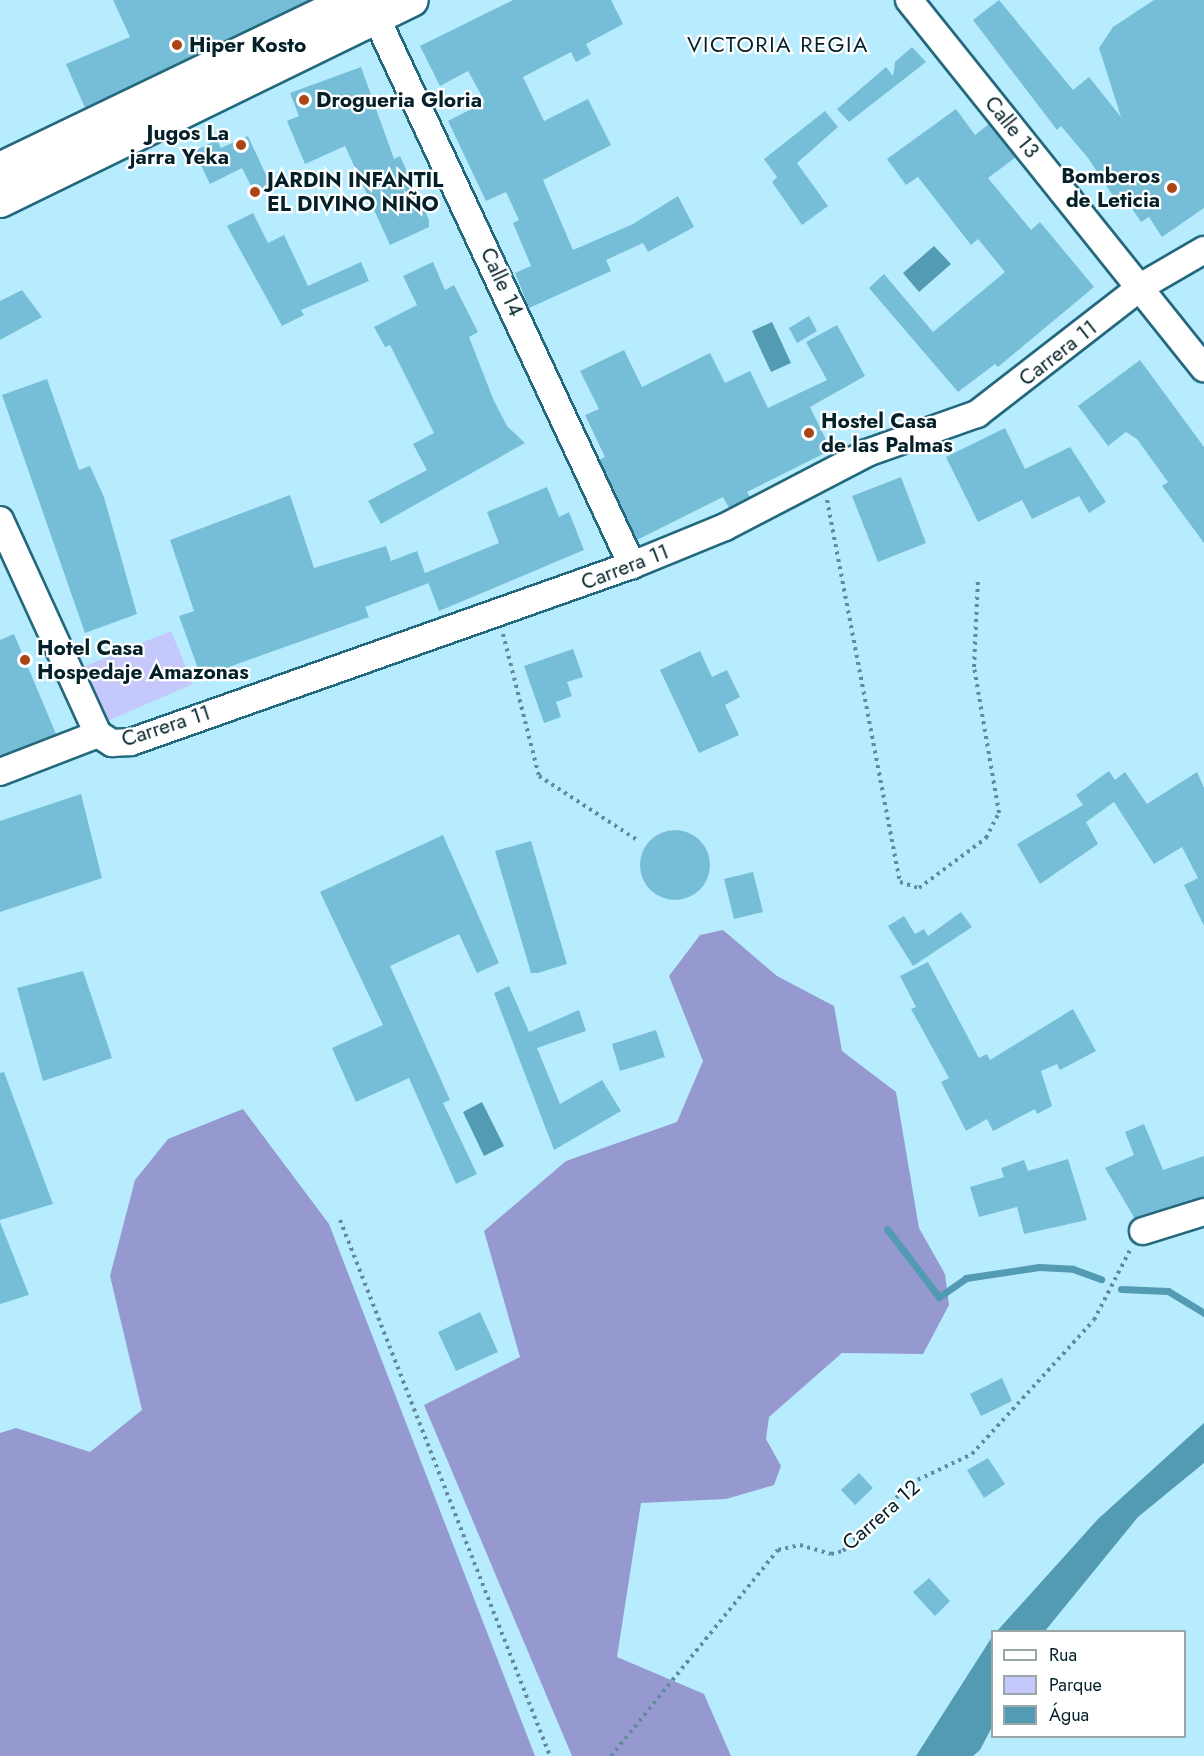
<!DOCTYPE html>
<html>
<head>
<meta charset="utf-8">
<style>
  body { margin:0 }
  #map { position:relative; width:1204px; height:1756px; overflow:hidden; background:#b7ecff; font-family:Jost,sans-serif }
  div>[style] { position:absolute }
  .green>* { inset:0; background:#c5c8fb }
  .forest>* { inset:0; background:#9699d0 }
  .water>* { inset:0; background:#529bb3 }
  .stream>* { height:7px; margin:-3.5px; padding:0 3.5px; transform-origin:3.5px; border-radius:3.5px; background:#529bb3 }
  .building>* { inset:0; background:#76bed7 }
  .round { border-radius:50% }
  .path>* { height:4px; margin-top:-2px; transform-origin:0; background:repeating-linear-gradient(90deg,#618b99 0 3px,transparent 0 7.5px) }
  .roads { filter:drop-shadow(2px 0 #23687d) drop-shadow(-2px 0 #23687d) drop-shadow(0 2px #23687d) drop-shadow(0 -2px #23687d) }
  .minor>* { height:26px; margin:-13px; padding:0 13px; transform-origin:13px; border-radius:13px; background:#fff }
  .major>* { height:32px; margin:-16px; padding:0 16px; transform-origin:16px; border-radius:16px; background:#fff }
  .dots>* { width:16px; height:16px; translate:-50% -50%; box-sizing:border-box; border:3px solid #fff; border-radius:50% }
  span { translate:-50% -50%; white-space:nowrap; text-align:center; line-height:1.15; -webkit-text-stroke:4.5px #fff; paint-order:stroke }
  .poi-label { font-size:21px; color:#042129; font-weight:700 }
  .left { translate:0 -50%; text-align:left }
  .right { translate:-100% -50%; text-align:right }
  .street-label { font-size:21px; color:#042129 }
  .neighbourhood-label { font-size:22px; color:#042129; letter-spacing:1.5px }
  .legend { position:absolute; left:991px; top:1630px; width:195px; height:108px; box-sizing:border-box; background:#fff; border:2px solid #9ba6a9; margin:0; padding:8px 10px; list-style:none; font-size:18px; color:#042129 }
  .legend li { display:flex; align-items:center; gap:12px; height:30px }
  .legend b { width:30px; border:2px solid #9ba6a9 }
</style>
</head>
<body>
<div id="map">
  <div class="green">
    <div style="clip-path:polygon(171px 631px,193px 684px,105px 722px,83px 667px)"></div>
  </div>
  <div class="forest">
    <div style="clip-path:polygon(723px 930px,777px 976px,834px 1006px,842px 1051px,896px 1092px,919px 1228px,945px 1274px,949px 1305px,923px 1354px,842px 1353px,769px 1417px,766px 1439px,781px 1466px,774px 1485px,726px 1499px,641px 1503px,617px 1657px,704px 1694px,731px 1756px,572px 1756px,424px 1405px,520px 1357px,484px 1231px,566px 1161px,677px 1122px,703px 1061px,669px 976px,700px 935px)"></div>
    <div style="clip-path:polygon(243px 1109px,329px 1224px,535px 1756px,0 1756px,0 1433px,16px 1428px,90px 1452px,142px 1410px,110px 1276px,135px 1180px,168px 1139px)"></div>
  </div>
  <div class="water">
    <div style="clip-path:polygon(934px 246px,951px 264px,919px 292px,903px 273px)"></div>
    <div style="clip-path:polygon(772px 322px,791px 363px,771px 372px,752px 331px)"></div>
    <div style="clip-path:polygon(482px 1102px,504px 1146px,484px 1156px,463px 1112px)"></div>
    <div style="clip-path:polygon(1204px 1423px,1204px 1463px,1138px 1517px,1045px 1631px,997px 1631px,1098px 1519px)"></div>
    <div style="clip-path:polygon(992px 1637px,992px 1727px,980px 1750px,973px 1756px,916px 1756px)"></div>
  </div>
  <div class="stream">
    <div style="left:887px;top:1229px;width:86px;rotate:52.6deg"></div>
    <div style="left:939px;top:1297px;width:33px;rotate:-35deg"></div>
    <div style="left:966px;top:1278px;width:74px;rotate:-8.6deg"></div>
    <div style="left:1039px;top:1267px;width:34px;rotate:3deg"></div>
    <div style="left:1073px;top:1269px;width:30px;rotate:20deg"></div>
    <div style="left:1121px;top:1289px;width:47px;rotate:2.4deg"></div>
    <div style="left:1168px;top:1291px;width:42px;rotate:31.4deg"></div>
  </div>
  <div class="building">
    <div style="clip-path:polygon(113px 0,310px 0,85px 108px,66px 64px,130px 37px)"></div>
    <div style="clip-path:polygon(513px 0,611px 0,623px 24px,586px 44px,591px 54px,576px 62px,571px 52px,523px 77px,544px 121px,588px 99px,611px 145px,543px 180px,573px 250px,633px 224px,678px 196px,694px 227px,648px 252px,643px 243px,606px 260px,611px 271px,529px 308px,515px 273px,531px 266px,513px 223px,519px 220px,506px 192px,486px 201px,448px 121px,485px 102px,468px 71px,440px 86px,420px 46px)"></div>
    <div style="clip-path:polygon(999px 0,1073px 90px,1089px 77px,1121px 117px,1099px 48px,1113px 27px,1154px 0,1204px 0,1204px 208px,1162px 237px,1149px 217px,1141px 222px,1126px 200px,1119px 205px,1088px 158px,1061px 126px,1057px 130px,973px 20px)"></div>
    <div style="clip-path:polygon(912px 47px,926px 62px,849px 122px,837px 109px,886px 67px,893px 76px,895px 62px)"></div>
    <div style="clip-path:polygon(361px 67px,394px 159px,400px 156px,429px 220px,429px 227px,390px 245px,345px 146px,305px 164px,287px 121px,299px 116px,290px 93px)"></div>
    <div style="clip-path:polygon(956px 109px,975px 135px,989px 124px,1016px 157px,988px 178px,1031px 230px,1040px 222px,1094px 287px,998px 367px,995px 364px,958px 392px,869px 288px,884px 274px,933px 332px,1005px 272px,978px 239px,971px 245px,918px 177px,906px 185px,887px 159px)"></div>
    <div style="clip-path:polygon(825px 111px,838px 127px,797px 163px,828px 206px,802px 225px,772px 182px,777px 177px,764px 159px)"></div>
    <div style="clip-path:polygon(248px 136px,271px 186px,255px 194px,242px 168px,210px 184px,194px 151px,217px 140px,221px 148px)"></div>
    <div style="clip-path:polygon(253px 213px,268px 243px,284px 235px,308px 286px,361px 262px,369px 281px,301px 310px,304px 315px,282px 326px,227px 226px)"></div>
    <div style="clip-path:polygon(433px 262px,445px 290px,454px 285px,478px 332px,469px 337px,494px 401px,507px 426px,525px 443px,381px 524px,368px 501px,427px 470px,413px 444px,434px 433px,390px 345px,385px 347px,374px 327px,417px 305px,403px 276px)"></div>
    <div style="clip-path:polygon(22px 290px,42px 317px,0 340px,0 301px)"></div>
    <div style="clip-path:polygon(809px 316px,817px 331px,797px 343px,789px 328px)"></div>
    <div style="clip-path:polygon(837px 325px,865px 376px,810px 407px,831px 450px,747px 492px,750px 497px,729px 508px,723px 497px,637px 540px,599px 460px,605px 457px,585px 415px,599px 409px,580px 371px,624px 350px,642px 387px,710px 353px,725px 383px,750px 371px,768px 408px,827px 380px,806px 342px)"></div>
    <div style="clip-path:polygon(1140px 360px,1204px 447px,1204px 543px,1162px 486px,1168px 482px,1137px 439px,1126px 432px,1108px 446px,1078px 406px)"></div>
    <div style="clip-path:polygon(47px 379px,79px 470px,90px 466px,104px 497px,137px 614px,85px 633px,2px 395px)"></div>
    <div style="clip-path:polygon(1005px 428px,1025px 469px,1070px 447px,1106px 502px,1089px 513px,1079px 496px,1032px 519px,1022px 500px,978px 522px,946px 457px)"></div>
    <div style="clip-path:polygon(901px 477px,926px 543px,878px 562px,852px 496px)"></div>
    <div style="clip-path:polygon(547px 487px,559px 517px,569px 512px,584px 550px,439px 611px,425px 574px,429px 583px,365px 607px,369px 617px,201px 677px,179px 616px,194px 611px,170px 540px,290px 495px,314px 568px,386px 546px,391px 561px,417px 551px,425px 573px,499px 543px,487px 512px)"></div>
    <div style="clip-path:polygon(14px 634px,56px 734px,0 756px,0 640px)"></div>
    <div style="clip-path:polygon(573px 649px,583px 677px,567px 682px,572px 696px,556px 702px,561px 717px,544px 723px,524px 666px)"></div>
    <div style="clip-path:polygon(700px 651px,712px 677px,727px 670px,740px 697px,725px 705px,739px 735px,699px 753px,660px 670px)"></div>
    <div style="clip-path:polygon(1109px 771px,1115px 780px,1125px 772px,1147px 804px,1197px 772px,1204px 788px,1204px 926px,1184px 885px,1198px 878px,1182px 847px,1154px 864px,1114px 802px,1086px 822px,1098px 844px,1040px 884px,1017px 844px,1083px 805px,1076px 795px)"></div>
    <div style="clip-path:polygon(81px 794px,102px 878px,0 912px,0 821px)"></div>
    <div class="round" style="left:640px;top:830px;width:70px;height:70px"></div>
    <div style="clip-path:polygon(443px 835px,499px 963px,477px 973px,459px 934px,390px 966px,450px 1100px,443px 1103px,477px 1174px,456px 1184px,409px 1078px,356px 1102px,332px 1048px,383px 1025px,320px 892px)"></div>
    <div style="clip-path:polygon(531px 841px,567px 964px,538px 973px,531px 973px,495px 851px)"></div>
    <div style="clip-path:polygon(753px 872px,763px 912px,734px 919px,724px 879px)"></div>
    <div style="clip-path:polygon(961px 912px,972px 927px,913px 966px,888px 926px,904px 916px,915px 934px,924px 929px,928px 936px)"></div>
    <div style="clip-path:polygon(928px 962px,979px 1058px,987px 1054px,990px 1060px,1073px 1009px,1096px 1051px,1060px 1070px,1057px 1064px,1041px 1071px,1052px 1106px,1037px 1114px,1035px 1109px,993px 1131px,987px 1119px,966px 1131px,941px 1082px,949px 1078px,911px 1009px,916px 1007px,900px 976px)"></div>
    <div style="clip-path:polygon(83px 971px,112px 1058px,43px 1081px,17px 988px)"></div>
    <div style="clip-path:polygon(509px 986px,529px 1032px,579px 1010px,586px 1031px,537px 1048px,560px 1104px,602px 1080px,621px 1111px,554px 1150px,494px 993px)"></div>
    <div style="clip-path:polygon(656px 1030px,665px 1057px,620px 1071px,612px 1044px)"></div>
    <div style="clip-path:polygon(4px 1072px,53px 1204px,0 1220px,0 1073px)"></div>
    <div style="clip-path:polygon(1144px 1124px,1163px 1170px,1204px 1156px,1204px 1197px,1135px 1219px,1105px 1168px,1134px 1155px,1125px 1132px)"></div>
    <div style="clip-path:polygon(1068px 1159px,1087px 1220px,1024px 1234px,1017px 1207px,979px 1217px,970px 1187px,1004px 1177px,1001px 1168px,1024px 1160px,1028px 1171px)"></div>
    <div style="clip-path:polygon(0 1222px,29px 1295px,0 1304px)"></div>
    <div style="clip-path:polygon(480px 1312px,498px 1352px,456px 1371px,438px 1332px)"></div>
    <div style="clip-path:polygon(1002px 1378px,1012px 1401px,981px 1416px,970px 1394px)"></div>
    <div style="clip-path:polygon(988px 1458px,1005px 1484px,984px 1498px,967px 1470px)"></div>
    <div style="clip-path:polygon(859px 1473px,873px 1488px,855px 1505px,841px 1490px)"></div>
    <div style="clip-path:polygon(929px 1578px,950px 1601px,935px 1616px,913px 1592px)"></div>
  </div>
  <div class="path">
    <div style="left:827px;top:500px;width:389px;rotate:79.2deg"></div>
    <div style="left:900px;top:882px;width:20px;rotate:18deg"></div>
    <div style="left:919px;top:888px;width:84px;rotate:-36.7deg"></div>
    <div style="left:986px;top:838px;width:28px;rotate:-63deg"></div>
    <div style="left:999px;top:813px;width:148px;rotate:-99.7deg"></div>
    <div style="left:974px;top:667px;width:88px;rotate:-87.4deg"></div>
    <div style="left:503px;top:634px;width:146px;rotate:75.8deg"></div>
    <div style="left:539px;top:776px;width:117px;rotate:33.1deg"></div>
    <div style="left:340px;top:1220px;width:576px;rotate:68.61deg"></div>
    <div style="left:611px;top:1756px;width:265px;rotate:-51deg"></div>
    <div style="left:778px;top:1550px;width:23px;rotate:-13deg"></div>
    <div style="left:800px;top:1545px;width:32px;rotate:16deg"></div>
    <div style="left:831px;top:1554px;width:12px;rotate:-14deg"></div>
    <div style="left:843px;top:1551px;width:96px;rotate:-45deg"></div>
    <div style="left:911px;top:1483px;width:68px;rotate:-25.4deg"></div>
    <div style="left:972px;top:1454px;width:181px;rotate:-47.7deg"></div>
    <div style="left:1094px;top:1320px;width:79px;rotate:-62.8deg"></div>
  </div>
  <div class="roads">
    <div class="minor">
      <div style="left:368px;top:0;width:624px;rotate:64.96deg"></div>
      <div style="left:909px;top:0;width:472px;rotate:51.3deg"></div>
      <div style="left:0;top:520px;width:235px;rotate:65.4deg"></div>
      <div style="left:0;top:772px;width:105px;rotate:-21.2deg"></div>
      <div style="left:98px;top:734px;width:17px;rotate:33deg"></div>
      <div style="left:112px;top:743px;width:19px;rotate:-3deg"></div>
      <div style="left:131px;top:742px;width:531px;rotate:-19.46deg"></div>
      <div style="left:632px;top:565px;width:100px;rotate:-22.2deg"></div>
      <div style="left:725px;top:527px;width:160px;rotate:-27.5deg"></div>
      <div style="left:867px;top:453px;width:117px;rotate:-19.5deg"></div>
      <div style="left:977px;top:414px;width:209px;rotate:-37.8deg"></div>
      <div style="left:1142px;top:286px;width:72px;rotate:-30.1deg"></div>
      <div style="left:1143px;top:1231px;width:64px;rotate:-17.3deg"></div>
    </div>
    <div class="major">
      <div style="left:0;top:169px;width:390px;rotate:-25.7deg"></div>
      <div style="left:0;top:201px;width:458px;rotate:-26deg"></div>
    </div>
  </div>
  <div class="dots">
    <div style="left:177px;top:45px;background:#aa4516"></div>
    <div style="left:304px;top:100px;background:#aa4516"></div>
    <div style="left:241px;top:145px;background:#aa4516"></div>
    <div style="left:1172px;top:188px;background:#aa4516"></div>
    <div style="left:255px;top:192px;background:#aa4516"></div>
    <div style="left:809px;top:433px;background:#aa4516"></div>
    <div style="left:25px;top:660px;background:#aa4516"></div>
  </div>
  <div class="poi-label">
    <span class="left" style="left:189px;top:45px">Hiper Kosto</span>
    <span class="left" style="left:316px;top:100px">Drogueria Gloria</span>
    <span class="right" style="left:229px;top:145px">Jugos La<br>jarra Yeka</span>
    <span class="right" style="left:1160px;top:188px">Bomberos<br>de Leticia</span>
    <span class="left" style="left:267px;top:192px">JARDIN INFANTIL<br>EL DIVINO NIÑO</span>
    <span class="left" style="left:821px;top:433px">Hostel Casa<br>de las Palmas</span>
    <span class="left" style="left:37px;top:660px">Hotel Casa<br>Hospedaje Amazonas</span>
  </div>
  <div class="street-label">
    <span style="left:1012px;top:127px;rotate:51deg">Calle 13</span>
    <span style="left:502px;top:282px;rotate:65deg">Calle 14</span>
    <span style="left:1058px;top:353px;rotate:-38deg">Carrera 11</span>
    <span style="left:625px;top:567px;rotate:-21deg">Carrera 11</span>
    <span style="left:166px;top:726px;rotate:-18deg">Carrera 11</span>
    <span style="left:881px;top:1515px;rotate:-41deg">Carrera 12</span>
  </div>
  <div class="neighbourhood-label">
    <span style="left:778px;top:45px">VICTORIA REGIA</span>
  </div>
  <ul class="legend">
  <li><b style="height:8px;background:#fff"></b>Rua</li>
  <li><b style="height:16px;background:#c5c8fb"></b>Parque</li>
  <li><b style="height:16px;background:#529bb3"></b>Água</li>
  </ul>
</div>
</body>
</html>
